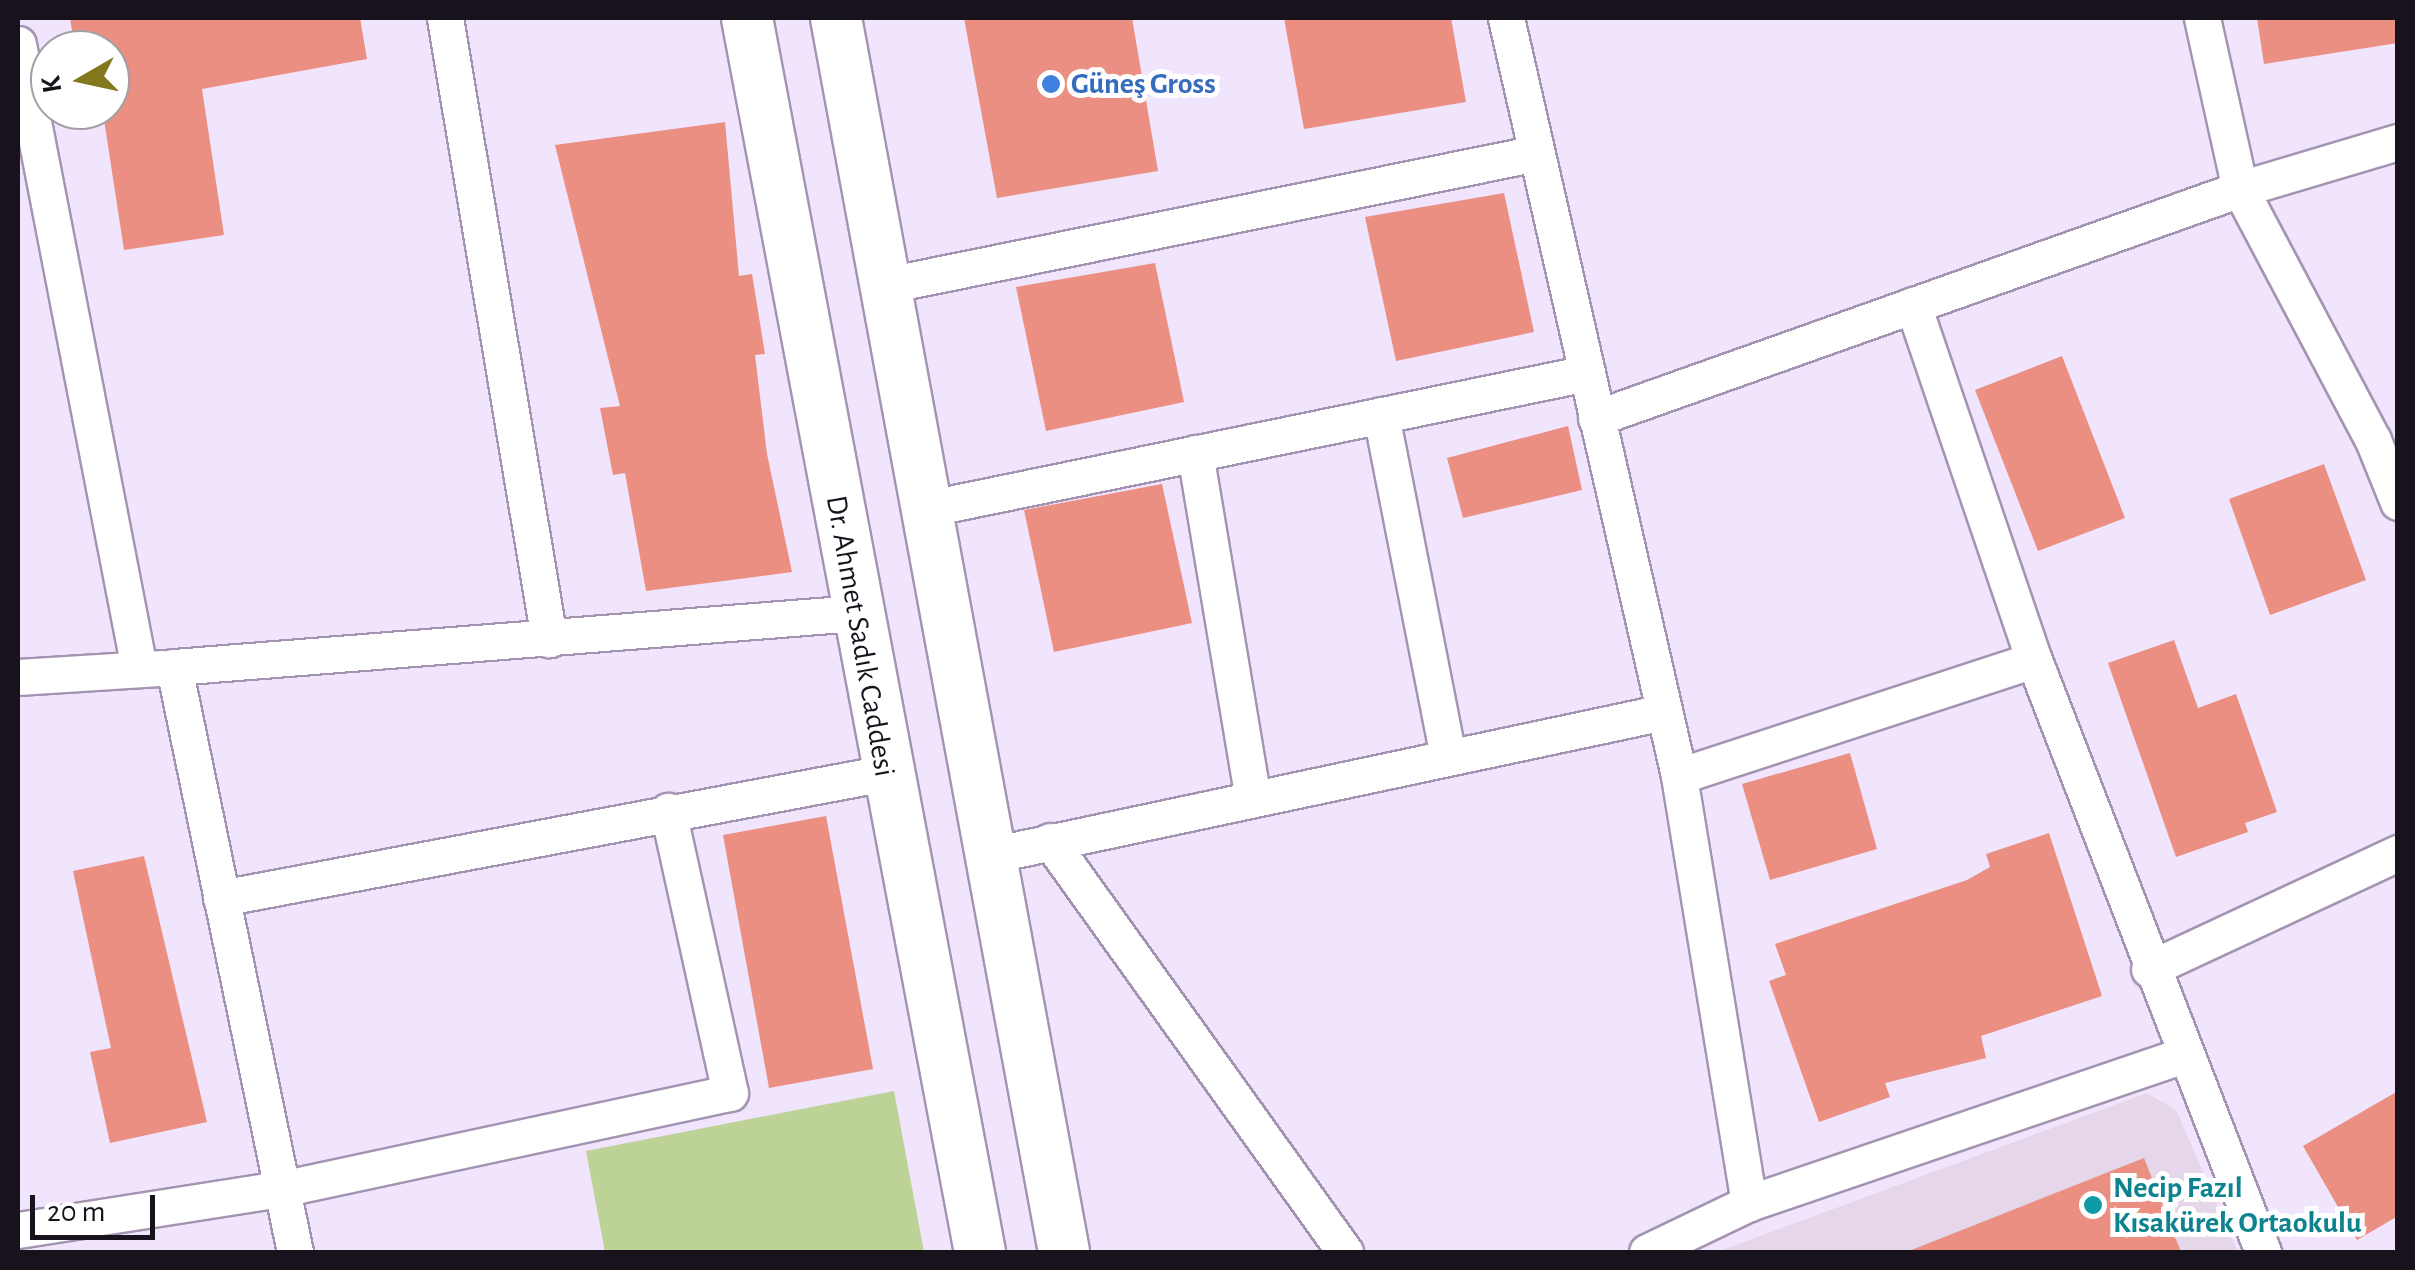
<!DOCTYPE html>
<html>
<head>
<meta charset="utf-8">
<style>
  body { margin:0 }
  #map { position:relative; width:2415px; height:1270px; overflow:hidden; background:#f1e4fd; font-family:"Alegreya Sans",sans-serif }
  div>[style] { position:absolute }
  .education>* { inset:0; background:#e5d6e9 }
  .green>* { inset:0; background:#bcd297 }
  .building>* { inset:0; background:#ea8f81 }
  .roads { filter:drop-shadow(2px 0 #a394b1) drop-shadow(-2px 0 #a394b1) drop-shadow(0 2px #a394b1) drop-shadow(0 -2px #a394b1) }
  .street>* { height:35px; margin:-17.5px; padding:0 17.5px; transform-origin:17.5px; border-radius:17.5px; background:#fff }
  .secondary>* { height:50px; margin:-25px; padding:0 25px; transform-origin:25px; border-radius:25px; background:#fff }
  .dots>* { width:28px; height:28px; translate:-50% -50%; box-sizing:border-box; border:5px solid #fff; border-radius:50% }
  span { translate:-50% -50%; white-space:nowrap; text-align:center; line-height:1.15; -webkit-text-stroke:10px #fff; paint-order:stroke }
  .shop-label { font-size:30px; color:#366cbe; font-weight:700 }
  .left { translate:0 -50%; text-align:left }
  .street-label { font-size:30px; color:#18121d }
  .culture-label { font-size:30px; color:#0d838f; font-weight:700 }
  .frame { position:absolute; inset:0; border:20px solid #18121d; pointer-events:none }
  .north { position:absolute; left:30px; top:30px; width:100px; height:100px; box-sizing:border-box; background:#fff; border:2px solid #a3a0a5; border-radius:50%; rotate:261deg; font-size:28px; font-weight:700; line-height:40px; text-align:center; color:#18121d }
  .north::after { content:''; display:block; margin:auto; width:35px; height:45px; background:#83781c; clip-path:polygon(50% 0,100% 100%,50% 72%,0 100%) }
  .scale { position:absolute; left:30px; top:1195px; width:125px; height:45px; box-sizing:border-box; border:5px solid #18121d; border-top:0; padding-left:12px; font-size:30px; line-height:35px; white-space:nowrap; color:#18121d; -webkit-text-stroke:8px #fff; paint-order:stroke }
</style>
</head>
<body>
<div id="map">
  <div class="education">
    <div style="clip-path:polygon(2147px 1093px,2176px 1110px,2238px 1252px,1717px 1252px)"></div>
  </div>
  <div class="green">
    <div style="clip-path:polygon(894px 1091px,924px 1252px,605px 1252px,586px 1151px)"></div>
  </div>
  <div class="building">
    <div style="clip-path:polygon(70px 18px,360px 18px,367px 59px,202px 89px,224px 235px,124px 250px,103px 113px,110px 112px,110px 50px,75px 50px)"></div>
    <div style="clip-path:polygon(964px 18px,1132px 18px,1158px 171px,997px 198px)"></div>
    <div style="clip-path:polygon(1284px 18px,1451px 18px,1466px 102px,1304px 129px)"></div>
    <div style="clip-path:polygon(2257px 18px,2398px 18px,2398px 43px,2264px 64px)"></div>
    <div style="clip-path:polygon(725px 122px,739px 276px,752px 274px,765px 354px,755px 355px,767px 454px,792px 572px,646px 591px,625px 473px,613px 475px,600px 408px,620px 406px,555px 145px)"></div>
    <div style="clip-path:polygon(1504px 193px,1534px 332px,1396px 361px,1365px 217px)"></div>
    <div style="clip-path:polygon(1155px 263px,1184px 402px,1046px 431px,1016px 287px)"></div>
    <div style="clip-path:polygon(2062px 356px,2125px 518px,2038px 551px,1975px 390px)"></div>
    <div style="clip-path:polygon(1568px 426px,1582px 490px,1463px 518px,1447px 458px)"></div>
    <div style="clip-path:polygon(2324px 464px,2366px 580px,2270px 615px,2229px 499px)"></div>
    <div style="clip-path:polygon(1162px 484px,1192px 623px,1054px 652px,1024px 510px)"></div>
    <div style="clip-path:polygon(2174px 640px,2198px 708px,2236px 694px,2277px 812px,2245px 823px,2248px 832px,2176px 857px,2108px 663px)"></div>
    <div style="clip-path:polygon(1850px 753px,1877px 849px,1770px 880px,1742px 784px)"></div>
    <div style="clip-path:polygon(826px 816px,873px 1069px,769px 1088px,723px 835px)"></div>
    <div style="clip-path:polygon(2049px 833px,2102px 996px,1981px 1036px,1986px 1058px,1885px 1083px,1890px 1097px,1819px 1122px,1769px 981px,1786px 975px,1775px 944px,1967px 880px,1990px 867px,1986px 854px)"></div>
    <div style="clip-path:polygon(144px 856px,207px 1122px,110px 1143px,90px 1052px,111px 1048px,73px 871px)"></div>
    <div style="clip-path:polygon(2398px 1091px,2398px 1216px,2357px 1240px,2303px 1146px)"></div>
    <div style="clip-path:polygon(2144px 1158px,2181px 1252px,1910px 1252px,1909px 1251px)"></div>
  </div>
  <div class="roads">
    <div class="street">
      <div style="left:445px;top:18px;width:630px;rotate:80.49deg"></div>
      <div style="left:1506px;top:18px;width:777px;rotate:77.14deg"></div>
      <div style="left:1679px;top:776px;width:433px;rotate:80.7deg"></div>
      <div style="left:2202px;top:18px;width:175px;rotate:77.5deg"></div>
      <div style="left:2240px;top:189px;width:284px;rotate:62.1deg"></div>
      <div style="left:2373px;top:440px;width:67px;rotate:68deg"></div>
      <div style="left:18px;top:44px;width:636px;rotate:79.03deg"></div>
      <div style="left:887px;top:285px;width:663px;rotate:-11.48deg"></div>
      <div style="left:1913px;top:305px;width:375px;rotate:71.2deg"></div>
      <div style="left:2034px;top:660px;width:635px;rotate:68.85deg"></div>
      <div style="left:1381px;top:415px;width:349px;rotate:78.9deg"></div>
      <div style="left:1596px;top:418px;width:684px;rotate:-19.57deg"></div>
      <div style="left:2240px;top:189px;width:165px;rotate:-16.6deg"></div>
      <div style="left:1195px;top:453px;width:350px;rotate:80.5deg"></div>
      <div style="left:930px;top:508px;width:671px;rotate:-11.61deg"></div>
      <div style="left:18px;top:677px;width:145px;rotate:-3.6deg"></div>
      <div style="left:1679px;top:776px;width:373px;rotate:-18.1deg"></div>
      <div style="left:1050px;top:841px;width:506px;rotate:54.33deg"></div>
      <div style="left:996px;top:854px;width:683px;rotate:-12deg"></div>
      <div style="left:221px;top:898px;width:676px;rotate:-10.66deg"></div>
      <div style="left:2149px;top:969px;width:275px;rotate:-25deg"></div>
      <div style="left:18px;top:1230px;width:266px;rotate:-8.9deg"></div>
      <div style="left:281px;top:1189px;width:459px;rotate:-12.1deg"></div>
      <div style="left:730px;top:1093px;width:289px;rotate:-102.4deg"></div>
      <div style="left:295px;top:1252px;width:597px;rotate:-101.69deg"></div>
      <div style="left:174px;top:667px;width:684px;rotate:-4.53deg"></div>
      <div style="left:1647px;top:1252px;width:113px;rotate:-25.7deg"></div>
      <div style="left:1749px;top:1203px;width:456px;rotate:-18.8deg"></div>
    </div>
    <div class="secondary">
      <div style="left:747px;top:18px;width:1256px;rotate:79.31deg"></div>
      <div style="left:836px;top:18px;width:1255px;rotate:79.53deg"></div>
    </div>
  </div>
  <div class="dots">
    <div style="left:1051px;top:84px;background:#3f7fe0"></div>
    <div style="left:2093px;top:1205px;background:#0f9aa8"></div>
  </div>
  <div class="shop-label">
    <span class="left" style="left:1071px;top:84px">Güneş Gross</span>
  </div>
  <div class="street-label">
    <span style="left:860px;top:636px;rotate:80deg">Dr. Ahmet Sadık Caddesi</span>
  </div>
  <div class="culture-label">
    <span class="left" style="left:2113px;top:1205px">Necip Fazıl<br>Kısakürek Ortaokulu</span>
  </div>
  <div class="frame"></div>
  <div class="north">K</div>
  <div class="scale">20 m</div>
</div>
</body>
</html>
